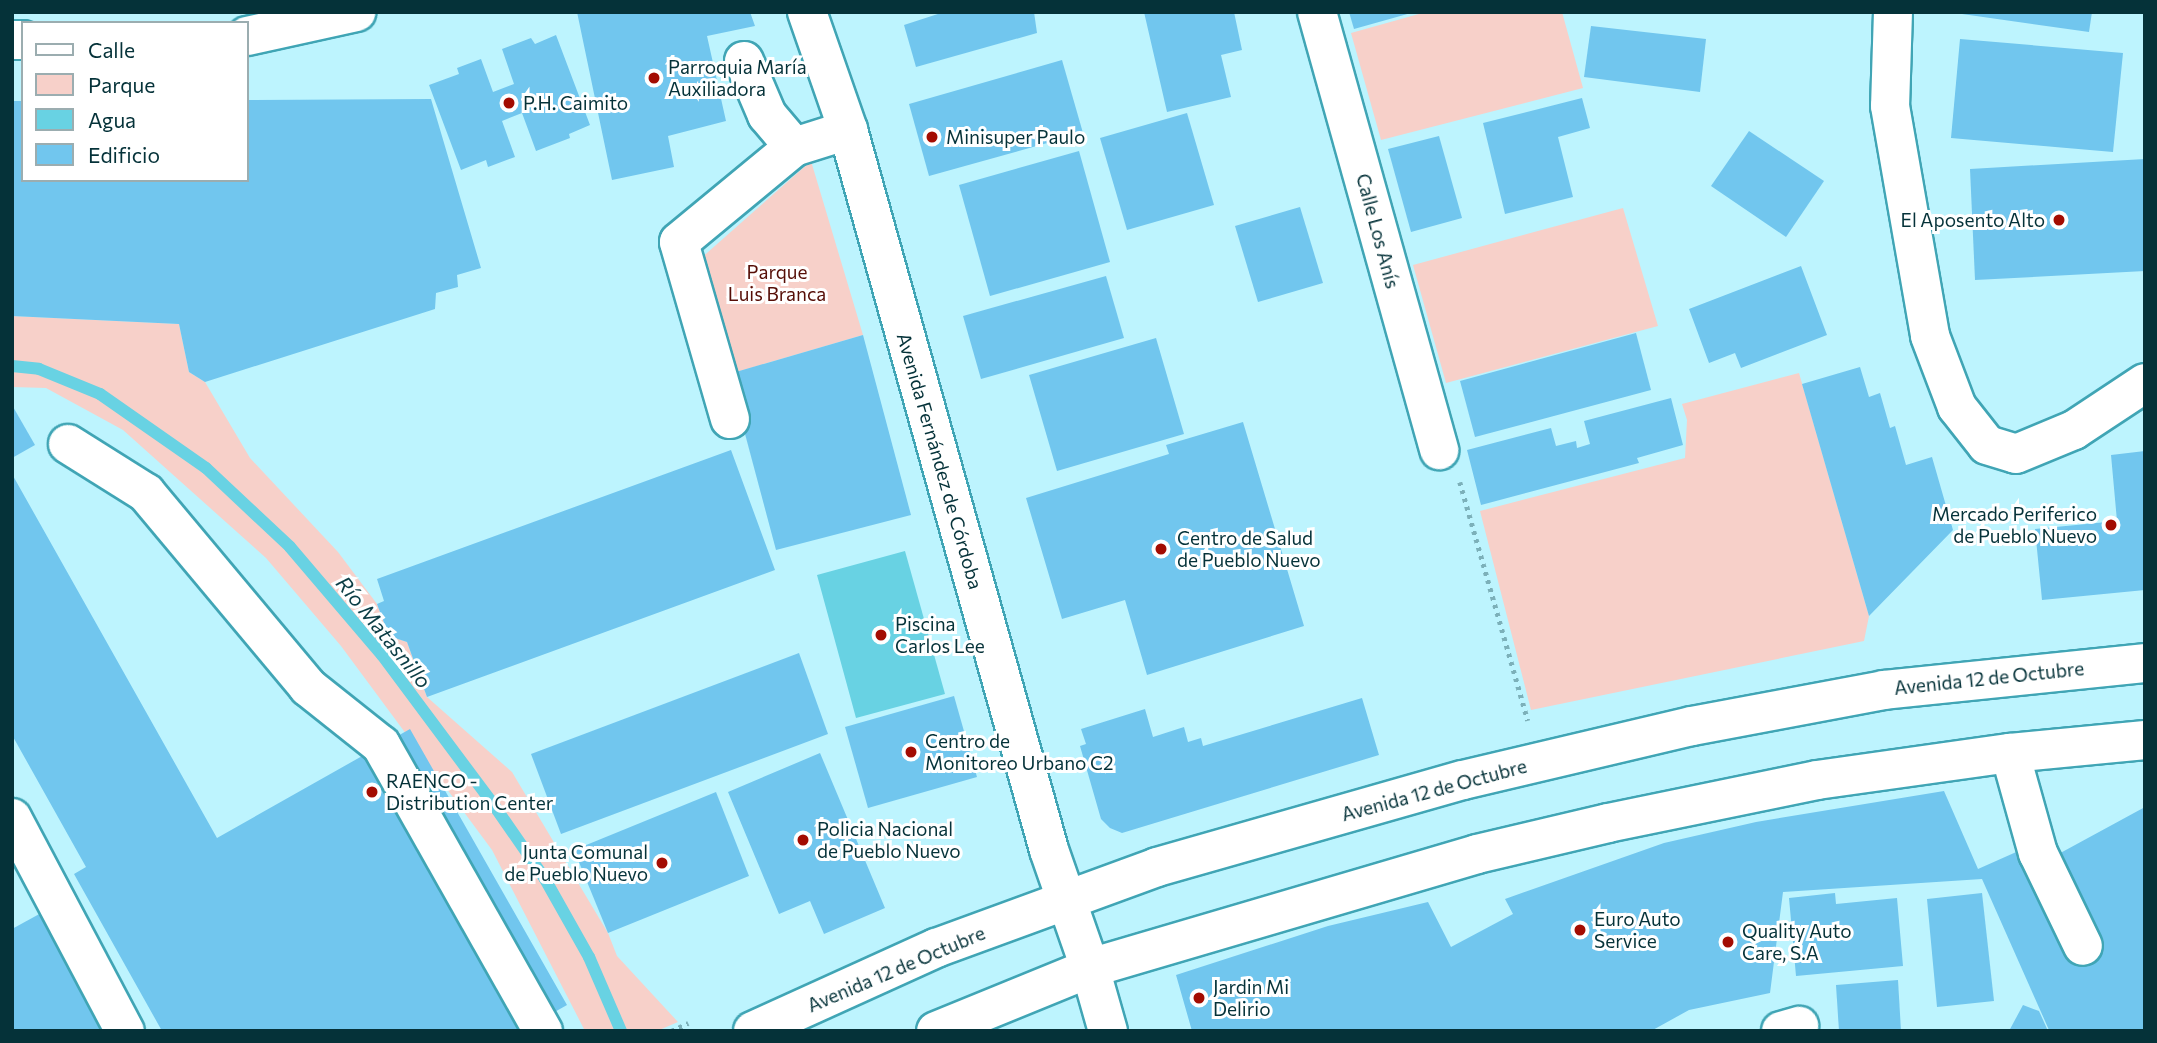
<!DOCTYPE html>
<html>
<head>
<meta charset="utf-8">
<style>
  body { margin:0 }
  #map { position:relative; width:2157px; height:1043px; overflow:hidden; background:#bdf4fe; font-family:Commissioner,sans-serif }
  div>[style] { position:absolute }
  .green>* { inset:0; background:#f7d0c9 }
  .water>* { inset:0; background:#68d2e3 }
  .stream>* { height:12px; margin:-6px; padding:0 6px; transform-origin:6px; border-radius:6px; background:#68d2e3 }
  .building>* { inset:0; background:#71c6ee }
  .path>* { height:4.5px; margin-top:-2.25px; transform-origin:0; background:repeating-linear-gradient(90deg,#7cb0b9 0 3.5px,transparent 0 8.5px) }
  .roads { filter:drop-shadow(2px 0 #40a5b5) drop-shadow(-2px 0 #40a5b5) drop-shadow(0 2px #40a5b5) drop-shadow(0 -2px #40a5b5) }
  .minor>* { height:38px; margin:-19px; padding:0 19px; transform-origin:19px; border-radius:19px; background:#fff }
  .major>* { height:38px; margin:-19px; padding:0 19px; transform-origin:19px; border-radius:19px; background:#fff }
  .dots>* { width:19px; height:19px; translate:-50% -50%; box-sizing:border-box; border:4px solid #fff; border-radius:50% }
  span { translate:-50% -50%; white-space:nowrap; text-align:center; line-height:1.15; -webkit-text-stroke:6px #fff; paint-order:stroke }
  .poi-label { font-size:19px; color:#053239 }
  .left { translate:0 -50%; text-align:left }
  .right { translate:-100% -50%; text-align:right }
  .street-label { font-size:19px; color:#053239 }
  .park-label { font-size:19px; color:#560e07 }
  .water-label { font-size:21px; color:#0b3d45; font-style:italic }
  .frame { position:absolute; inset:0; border:14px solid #053239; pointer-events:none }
  .legend { position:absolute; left:21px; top:21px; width:228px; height:161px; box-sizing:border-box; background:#fff; border:2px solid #9badb0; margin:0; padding:9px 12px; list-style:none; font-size:21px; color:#053239 }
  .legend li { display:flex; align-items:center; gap:14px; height:35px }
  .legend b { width:35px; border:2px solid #9badb0 }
</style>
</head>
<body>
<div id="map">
  <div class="green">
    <div style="clip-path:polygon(1426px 12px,1562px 12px,1583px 88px,1381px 140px,1351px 33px)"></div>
    <div style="clip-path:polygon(811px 161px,863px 335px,733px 373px,699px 260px)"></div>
    <div style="clip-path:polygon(1623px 208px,1658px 326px,1446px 383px,1413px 265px)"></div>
    <div style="clip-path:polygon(12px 316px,179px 324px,189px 372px,205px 382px,250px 458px,338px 552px,377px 604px,389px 636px,407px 642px,427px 697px,512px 772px,608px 933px,617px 956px,678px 1022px,657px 1031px,585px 1031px,492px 850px,341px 646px,266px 558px,123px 430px,46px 388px,12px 387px)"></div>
    <div style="clip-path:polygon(1799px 373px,1869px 616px,1864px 641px,1531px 710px,1480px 511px,1685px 458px,1687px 420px,1682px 404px)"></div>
  </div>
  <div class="water">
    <div style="clip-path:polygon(905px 551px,945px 694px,856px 718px,817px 575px)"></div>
  </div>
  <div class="stream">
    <div style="left:12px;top:366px;width:27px;rotate:6deg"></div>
    <div style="left:39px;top:369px;width:66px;rotate:22.3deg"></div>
    <div style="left:100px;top:394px;width:129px;rotate:34.9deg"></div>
    <div style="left:206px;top:468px;width:115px;rotate:43.2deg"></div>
    <div style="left:290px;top:547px;width:142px;rotate:49.6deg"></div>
    <div style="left:382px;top:655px;width:182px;rotate:53.3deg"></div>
    <div style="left:491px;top:801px;width:95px;rotate:55.3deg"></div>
    <div style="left:545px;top:879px;width:90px;rotate:60.6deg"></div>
    <div style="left:589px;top:957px;width:81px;rotate:66.6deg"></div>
  </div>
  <div class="building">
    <div style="clip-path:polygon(577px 12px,750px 12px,755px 26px,707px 36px,726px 121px,668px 136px,674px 167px,612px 180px)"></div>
    <div style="clip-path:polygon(944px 12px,1034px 12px,1037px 33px,916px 67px,904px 25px)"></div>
    <div style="clip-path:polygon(1144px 12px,1234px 12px,1242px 50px,1221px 55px,1231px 97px,1167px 112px)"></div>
    <div style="clip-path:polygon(1349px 12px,1411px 12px,1411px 13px,1354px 29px)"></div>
    <div style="clip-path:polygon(1948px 12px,2092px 12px,2089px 32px)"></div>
    <div style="clip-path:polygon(1591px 26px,1706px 39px,1700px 92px,1584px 77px)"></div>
    <div style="clip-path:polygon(556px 35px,590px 125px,569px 134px,570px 138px,536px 151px,522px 113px,502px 121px,515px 157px,488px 167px,486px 160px,461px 170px,429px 85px,459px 74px,457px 68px,481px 59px,493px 92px,514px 84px,502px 49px,531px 38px,535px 44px)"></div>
    <div style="clip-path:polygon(1960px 39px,2123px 53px,2113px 152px,1951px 138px)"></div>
    <div style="clip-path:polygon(1062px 60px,1083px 133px,929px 176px,909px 104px)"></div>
    <div style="clip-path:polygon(1582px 98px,1590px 128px,1558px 137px,1573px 197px,1505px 214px,1483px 123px)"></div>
    <div style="clip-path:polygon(431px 99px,481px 268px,457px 275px,458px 287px,436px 293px,435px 309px,205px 382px,189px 372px,179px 324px,12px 316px,12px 101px,23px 101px,23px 180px,247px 180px,247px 100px)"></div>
    <div style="clip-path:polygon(1187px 113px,1214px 205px,1127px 230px,1100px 138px)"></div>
    <div style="clip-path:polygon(1749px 131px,1824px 181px,1786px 237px,1711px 186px)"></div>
    <div style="clip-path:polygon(1439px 136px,1462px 218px,1411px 232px,1388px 149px)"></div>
    <div style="clip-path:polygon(1079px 151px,1110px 262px,990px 296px,959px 185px)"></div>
    <div style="clip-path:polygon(2145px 159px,2145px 271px,1975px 280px,1970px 169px)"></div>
    <div style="clip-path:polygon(1300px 207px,1323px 283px,1258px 302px,1235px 226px)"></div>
    <div style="clip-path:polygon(1801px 266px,1827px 335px,1741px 368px,1735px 353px,1709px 363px,1689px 309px)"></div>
    <div style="clip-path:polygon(1106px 276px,1124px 338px,981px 379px,963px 316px)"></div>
    <div style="clip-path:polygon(1636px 333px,1651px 390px,1475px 437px,1460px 381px)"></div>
    <div style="clip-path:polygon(863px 335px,911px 515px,776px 550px,729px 374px)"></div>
    <div style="clip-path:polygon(1156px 338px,1184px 434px,1057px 471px,1029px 375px)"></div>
    <div style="clip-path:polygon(1860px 367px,1869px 397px,1880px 393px,1890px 428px,1895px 426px,1906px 465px,1932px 457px,1953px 530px,1869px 616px,1802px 384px)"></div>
    <div style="clip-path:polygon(1671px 398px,1683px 445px,1637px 458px,1639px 463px,1481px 505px,1467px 450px,1551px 428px,1556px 446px,1576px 441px,1577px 448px,1590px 444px,1584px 421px)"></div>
    <div style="clip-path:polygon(12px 405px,35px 445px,12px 458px)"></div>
    <div style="clip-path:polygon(1243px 422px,1304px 626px,1147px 675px,1125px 600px,1062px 619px,1026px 498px,1169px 454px,1166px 445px)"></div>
    <div style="clip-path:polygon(731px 450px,775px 570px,427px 697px,407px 642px,389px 636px,377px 604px,384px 601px,377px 579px)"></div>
    <div style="clip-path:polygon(2145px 451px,2145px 590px,2042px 600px,2035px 529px,2117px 521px,2111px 455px)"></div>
    <div style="clip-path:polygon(12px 474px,217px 838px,410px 729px,567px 1005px,521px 1031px,162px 1031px,74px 874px,86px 867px,12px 735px)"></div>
    <div style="clip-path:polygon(799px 653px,828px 734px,561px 834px,531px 754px)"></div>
    <div style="clip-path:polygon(954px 696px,977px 777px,868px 808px,845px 727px)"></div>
    <div style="clip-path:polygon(1362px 698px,1379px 755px,1122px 833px,1110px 828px,1101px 819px,1080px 746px,1086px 744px,1081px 729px,1145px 709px,1153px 737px,1184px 727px,1188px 742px,1201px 738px,1203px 746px)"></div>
    <div style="clip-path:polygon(820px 753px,885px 908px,824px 934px,810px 901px,779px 914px,728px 792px)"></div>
    <div style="clip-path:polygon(1944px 791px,1978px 869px,2023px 849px,2075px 963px,2102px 948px,2053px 857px,2145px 807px,2145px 1031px,2049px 1030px,1982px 879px,1783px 892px,1770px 993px,1689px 1010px,1651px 1031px,1192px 1031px,1176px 975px,1328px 926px,1428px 902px,1451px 947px,1513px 914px,1505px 899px,1664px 843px,1756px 822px)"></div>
    <div style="clip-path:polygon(716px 792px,749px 876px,608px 933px,574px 850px)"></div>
    <div style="clip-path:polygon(1835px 893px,1836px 904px,1897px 898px,1903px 966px,1796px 976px,1789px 898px)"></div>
    <div style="clip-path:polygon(1982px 893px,1994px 1001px,1937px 1007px,1927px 899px)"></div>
    <div style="clip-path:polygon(43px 912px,110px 1031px,12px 1031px,12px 929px)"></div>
    <div style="clip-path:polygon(1898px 980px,1901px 1031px,1839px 1031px,1836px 985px)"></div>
    <div style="clip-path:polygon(2023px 1005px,2039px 1011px,2048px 1031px,2009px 1031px)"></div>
  </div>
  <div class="path">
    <div style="left:1460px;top:482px;width:248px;rotate:74.1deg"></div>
    <div style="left:671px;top:1031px;width:19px;rotate:-25deg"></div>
  </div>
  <div class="roads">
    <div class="minor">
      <div style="left:1317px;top:12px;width:455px;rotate:74.4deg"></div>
      <div style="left:1893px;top:12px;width:94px;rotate:91.8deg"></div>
      <div style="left:1890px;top:106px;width:233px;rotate:80.1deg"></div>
      <div style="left:1930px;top:336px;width:76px;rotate:69.2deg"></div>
      <div style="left:1957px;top:407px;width:48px;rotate:51.7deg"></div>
      <div style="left:1987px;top:445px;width:30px;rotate:17deg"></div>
      <div style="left:2016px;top:454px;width:63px;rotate:-22.5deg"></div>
      <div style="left:2074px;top:430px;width:85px;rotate:-33.5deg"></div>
      <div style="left:247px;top:36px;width:112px;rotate:-12.4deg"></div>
      <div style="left:12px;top:40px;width:11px"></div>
      <div style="left:744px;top:61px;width:59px;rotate:66.9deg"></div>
      <div style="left:767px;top:115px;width:42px;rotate:49.8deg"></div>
      <div style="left:730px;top:419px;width:184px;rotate:-106.1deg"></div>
      <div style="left:679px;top:242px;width:149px;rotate:-39.6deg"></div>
      <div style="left:794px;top:147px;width:57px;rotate:-17.5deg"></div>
      <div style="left:68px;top:444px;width:92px;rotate:32.1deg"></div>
      <div style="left:146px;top:493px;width:253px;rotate:50.1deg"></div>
      <div style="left:308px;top:687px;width:93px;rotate:38.5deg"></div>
      <div style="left:381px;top:745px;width:329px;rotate:60.5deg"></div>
      <div style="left:2010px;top:753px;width:104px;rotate:74.4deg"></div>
      <div style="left:2038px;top:853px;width:103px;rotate:64.2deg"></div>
      <div style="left:12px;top:818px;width:241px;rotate:62.1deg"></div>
      <div style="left:1781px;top:1031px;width:19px;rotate:-16deg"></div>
    </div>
    <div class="major">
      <div style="left:807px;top:12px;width:125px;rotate:70.8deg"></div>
      <div style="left:848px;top:130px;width:748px;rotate:74.4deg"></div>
      <div style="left:1049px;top:850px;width:125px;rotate:70.8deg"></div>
      <div style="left:1090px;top:968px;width:66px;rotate:74.1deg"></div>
      <div style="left:753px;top:1031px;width:201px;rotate:-24.4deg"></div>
      <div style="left:936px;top:948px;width:235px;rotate:-20.1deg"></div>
      <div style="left:1157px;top:867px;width:318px;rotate:-15.9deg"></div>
      <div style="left:1463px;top:780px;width:235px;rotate:-13.3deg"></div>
      <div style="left:1692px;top:726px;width:195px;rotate:-10.6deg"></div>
      <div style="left:1884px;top:690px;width:262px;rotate:-5.9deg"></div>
      <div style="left:936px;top:1031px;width:166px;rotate:-22.2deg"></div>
      <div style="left:1090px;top:968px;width:403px;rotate:-16.4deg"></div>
      <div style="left:1477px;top:854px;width:135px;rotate:-13.3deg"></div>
      <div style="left:1608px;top:823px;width:213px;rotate:-11.6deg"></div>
      <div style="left:1817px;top:780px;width:195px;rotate:-8deg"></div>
      <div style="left:2010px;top:753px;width:136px;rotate:-5.5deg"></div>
    </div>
  </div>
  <div class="dots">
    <div style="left:654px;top:78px;background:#a30c02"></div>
    <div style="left:509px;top:103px;background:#a30c02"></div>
    <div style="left:932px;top:137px;background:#a30c02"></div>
    <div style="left:2059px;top:220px;background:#a30c02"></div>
    <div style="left:2111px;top:525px;background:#a30c02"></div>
    <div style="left:1161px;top:549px;background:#a30c02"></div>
    <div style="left:881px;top:635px;background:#a30c02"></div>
    <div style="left:911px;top:752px;background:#a30c02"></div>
    <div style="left:372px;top:792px;background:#a30c02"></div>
    <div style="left:803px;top:840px;background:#a30c02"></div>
    <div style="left:662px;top:863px;background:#a30c02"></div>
    <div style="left:1580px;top:930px;background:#a30c02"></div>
    <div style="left:1728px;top:942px;background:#a30c02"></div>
    <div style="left:1199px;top:998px;background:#a30c02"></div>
  </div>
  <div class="poi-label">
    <span class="left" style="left:668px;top:78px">Parroquia María<br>Auxiliadora</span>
    <span class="left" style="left:523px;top:103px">P.H. Caimito</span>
    <span class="left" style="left:946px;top:137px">Minisuper Paulo</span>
    <span class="right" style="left:2045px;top:220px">El Aposento Alto</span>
    <span class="right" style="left:2097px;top:525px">Mercado Periferico<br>de Pueblo Nuevo</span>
    <span class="left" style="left:1177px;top:549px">Centro de Salud<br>de Pueblo Nuevo</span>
    <span class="left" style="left:895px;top:635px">Piscina<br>Carlos Lee</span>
    <span class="left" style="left:925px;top:752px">Centro de<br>Monitoreo Urbano C2</span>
    <span class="left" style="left:386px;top:792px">RAENCO -<br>Distribution Center</span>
    <span class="left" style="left:817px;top:840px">Policia Nacional<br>de Pueblo Nuevo</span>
    <span class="right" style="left:648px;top:863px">Junta Comunal<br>de Pueblo Nuevo</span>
    <span class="left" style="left:1594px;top:930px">Euro Auto<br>Service</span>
    <span class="left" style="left:1742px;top:942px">Quality Auto<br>Care, S.A</span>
    <span class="left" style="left:1213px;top:998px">Jardin Mi<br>Delirio</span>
  </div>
  <div class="street-label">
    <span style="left:1378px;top:231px;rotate:75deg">Calle Los Anís</span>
    <span style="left:940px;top:461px;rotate:74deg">Avenida Fernández de Córdoba</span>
    <span style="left:1989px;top:678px;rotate:-6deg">Avenida 12 de Octubre</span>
    <span style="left:1434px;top:790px;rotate:-15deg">Avenida 12 de Octubre</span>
    <span style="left:896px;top:969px;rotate:-23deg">Avenida 12 de Octubre</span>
  </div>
  <div class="park-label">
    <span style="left:777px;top:283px">Parque<br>Luis Branca</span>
  </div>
  <div class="water-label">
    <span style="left:384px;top:632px;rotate:51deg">Río Matasnillo</span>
  </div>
  <div class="frame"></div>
  <ul class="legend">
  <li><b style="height:9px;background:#fff"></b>Calle</li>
  <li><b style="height:19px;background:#f7d0c9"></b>Parque</li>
  <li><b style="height:19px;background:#68d2e3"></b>Agua</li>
  <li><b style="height:19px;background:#71c6ee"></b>Edificio</li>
  </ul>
</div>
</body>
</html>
